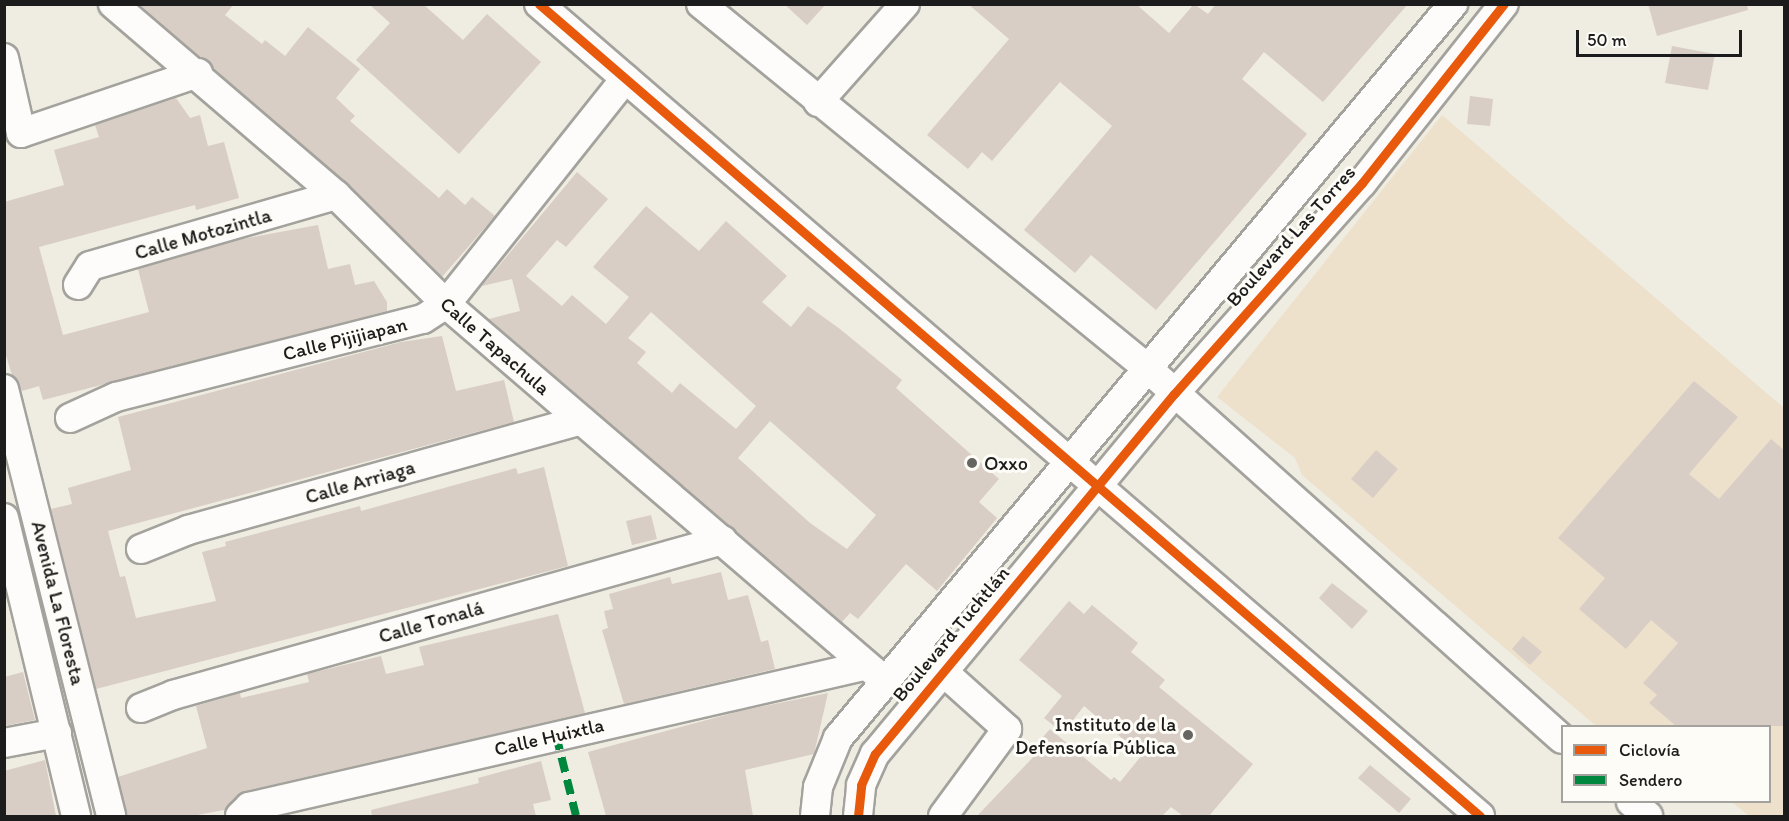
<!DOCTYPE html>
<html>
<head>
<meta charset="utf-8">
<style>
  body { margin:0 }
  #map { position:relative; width:1789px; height:821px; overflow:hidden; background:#efece2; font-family:Itim,sans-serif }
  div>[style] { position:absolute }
  .built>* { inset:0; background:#ede1cc }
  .building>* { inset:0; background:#d9cec5 }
  .roads { filter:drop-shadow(2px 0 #a3a29c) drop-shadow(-2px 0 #a3a29c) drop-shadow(0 2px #a3a29c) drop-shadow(0 -2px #a3a29c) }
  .minor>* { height:28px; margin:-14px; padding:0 14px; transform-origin:14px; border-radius:14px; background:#fdfcfb }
  .quiet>* { height:8px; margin-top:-4px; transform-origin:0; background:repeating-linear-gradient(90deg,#00873e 0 15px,transparent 0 23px) }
  .cycleway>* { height:9px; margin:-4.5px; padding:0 4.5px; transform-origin:4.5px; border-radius:4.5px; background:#e8590c }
  .dots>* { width:16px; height:16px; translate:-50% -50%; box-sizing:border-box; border:3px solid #fdfcf7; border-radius:50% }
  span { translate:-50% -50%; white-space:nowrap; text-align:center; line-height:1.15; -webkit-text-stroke:6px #fdfcf7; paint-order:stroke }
  .street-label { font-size:20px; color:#1c1c1c }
  .poi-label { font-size:20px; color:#1c1c1c }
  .left { translate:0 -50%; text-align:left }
  .right { translate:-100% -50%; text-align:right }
  .frame { position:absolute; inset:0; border:6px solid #1c1c1c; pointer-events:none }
  .legend { position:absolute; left:1561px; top:725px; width:210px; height:78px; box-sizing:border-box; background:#fdfcf7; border:2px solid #a3a29f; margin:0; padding:8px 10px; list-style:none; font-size:18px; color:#1c1c1c }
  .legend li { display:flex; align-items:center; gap:12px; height:30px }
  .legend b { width:30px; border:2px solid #a3a29f }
  .scale { position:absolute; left:1576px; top:30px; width:166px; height:27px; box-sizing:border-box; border:3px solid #1c1c1c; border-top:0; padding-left:8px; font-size:18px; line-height:21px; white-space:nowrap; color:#1c1c1c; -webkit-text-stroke:4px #fdfcf7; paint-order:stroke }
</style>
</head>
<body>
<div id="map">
  <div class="built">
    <div style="clip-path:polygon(1442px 115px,1784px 408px,1784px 816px,1749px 816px,1732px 802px,1770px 802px,1770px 726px,1596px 726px,1302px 475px,1295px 458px,1217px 397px)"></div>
  </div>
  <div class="building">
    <div style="clip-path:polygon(139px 4px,234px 4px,225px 15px,262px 44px,265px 40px,285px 56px,308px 27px,360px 69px,336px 98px,355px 116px,350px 121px,439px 198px,447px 189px,465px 205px,472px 197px,495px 216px,442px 277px,347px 183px)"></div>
    <div style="clip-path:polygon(369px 4px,423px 4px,463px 40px,487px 14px,541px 62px,459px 154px,356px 60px,390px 23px)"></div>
    <div style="clip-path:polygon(784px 4px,826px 4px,807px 25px)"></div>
    <div style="clip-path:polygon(968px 4px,1136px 4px,1169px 33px,1194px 4px,1208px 14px,1216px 4px,1408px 4px,1323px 102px,1264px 52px,1242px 79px,1307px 134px,1156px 310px,1091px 255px,1075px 273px,1024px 230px,1112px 126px,1060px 82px,992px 161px,982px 152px,968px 169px,927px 135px,1009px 39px)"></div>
    <div style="clip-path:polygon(1648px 4px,1747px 4px,1748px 10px,1657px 36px)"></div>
    <div style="clip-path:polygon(1672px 46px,1715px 54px,1708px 90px,1665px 83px)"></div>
    <div style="clip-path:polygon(1470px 96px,1493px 99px,1490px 126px,1467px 124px)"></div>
    <div style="clip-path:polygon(176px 98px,190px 118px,200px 115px,208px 146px,224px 142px,239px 198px,196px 210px,195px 205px,39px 247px,63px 335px,149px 312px,138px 269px,242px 239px,318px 225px,328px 269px,350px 264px,355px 285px,374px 281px,387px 302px,387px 311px,43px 400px,39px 386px,22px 391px,12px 375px,4px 349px,4px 202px,64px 185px,54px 150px,99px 137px,95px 125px)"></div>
    <div style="clip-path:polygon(evenodd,577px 172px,608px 199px,566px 247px,557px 240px,526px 276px,562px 306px,572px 295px,606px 324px,629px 297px,593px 267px,646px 206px,699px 251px,726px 221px,787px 276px,762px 302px,791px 327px,808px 306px,840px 329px,902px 380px,896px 388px,999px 479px,979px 502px,997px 518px,937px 591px,906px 564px,858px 619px,850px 613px,842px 622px,489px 319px,520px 311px,512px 279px,482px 286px,577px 172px,651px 312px,756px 406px,736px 429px,680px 383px,672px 393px,637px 363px,646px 352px,628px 338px,651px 312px,577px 172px,770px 421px,876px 515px,847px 549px,810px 523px,738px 458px,770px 421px)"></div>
    <div style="clip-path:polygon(442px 336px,456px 391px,504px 380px,514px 422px,108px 531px,120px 577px,125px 576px,136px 618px,216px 601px,202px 552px,226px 546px,225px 542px,360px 506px,361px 511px,516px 468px,518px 474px,544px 467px,568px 566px,96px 689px,51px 509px,72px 504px,68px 488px,131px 470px,118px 417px,401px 342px)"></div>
    <div style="clip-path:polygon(1694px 381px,1738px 417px,1689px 474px,1719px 499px,1771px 439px,1785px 451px,1785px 726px,1676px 726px,1649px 703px,1657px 695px,1643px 683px,1678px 643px,1651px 620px,1626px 649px,1579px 609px,1605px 578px,1558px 538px)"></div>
    <div style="clip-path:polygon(1376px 450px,1398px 469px,1373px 498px,1351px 479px)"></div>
    <div style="clip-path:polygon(651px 515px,657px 539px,632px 545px,626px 521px)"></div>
    <div style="clip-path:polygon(721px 572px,728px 600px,748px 595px,761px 642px,768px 640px,775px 669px,624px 704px,602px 630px,608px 628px,604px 611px,613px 609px,609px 594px,670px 577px,672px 584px)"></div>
    <div style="clip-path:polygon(1332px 583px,1368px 611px,1352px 629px,1319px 598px)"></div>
    <div style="clip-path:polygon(1069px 601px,1084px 614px,1092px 605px,1138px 643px,1131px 652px,1165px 680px,1159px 687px,1253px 764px,1209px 816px,1183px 816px,1171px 807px,1162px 816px,977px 816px,1040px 750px,1035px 746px,1050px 729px,1111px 780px,1114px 777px,1120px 782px,1142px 755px,1084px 706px,1063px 733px,1044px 718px,1062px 696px,1019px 660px)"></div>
    <div style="clip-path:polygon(558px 614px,585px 713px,245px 791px,224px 810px,192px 816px,127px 816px,118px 777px,207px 748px,196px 706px,240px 693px,241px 698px,309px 682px,307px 674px,381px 656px,386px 674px,424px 665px,419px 647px)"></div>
    <div style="clip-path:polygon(1523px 636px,1542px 652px,1530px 665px,1512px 649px)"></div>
    <div style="clip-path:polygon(23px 672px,35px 720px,4px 726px,4px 677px)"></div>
    <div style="clip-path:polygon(828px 693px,814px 754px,745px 770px,753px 816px,606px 816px,588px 752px,740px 711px)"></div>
    <div style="clip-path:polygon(45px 760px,56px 816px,4px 816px,4px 771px)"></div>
    <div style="clip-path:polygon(541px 761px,551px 800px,533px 804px,536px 816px,372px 816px,371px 810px,479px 783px,478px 778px)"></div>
    <div style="clip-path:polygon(1370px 765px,1411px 799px,1399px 813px,1358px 778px)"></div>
  </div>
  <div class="roads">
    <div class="minor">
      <div style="left:113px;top:4px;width:294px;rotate:40.6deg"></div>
      <div style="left:336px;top:195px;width:155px;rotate:44.7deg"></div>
      <div style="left:446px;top:304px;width:577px;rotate:40.64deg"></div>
      <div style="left:539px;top:4px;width:1243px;rotate:40.79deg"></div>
      <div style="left:701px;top:4px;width:574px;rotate:39.21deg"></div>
      <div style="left:1146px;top:367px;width:558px;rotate:41.8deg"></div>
      <div style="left:4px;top:58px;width:77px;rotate:77.2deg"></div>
      <div style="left:21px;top:133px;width:187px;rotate:-18.7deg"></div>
      <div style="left:818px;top:102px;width:131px;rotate:-48.4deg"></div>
      <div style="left:78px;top:285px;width:22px;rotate:-58deg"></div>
      <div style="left:90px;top:266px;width:256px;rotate:-16.1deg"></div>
      <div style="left:4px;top:389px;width:440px;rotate:75.9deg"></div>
      <div style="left:70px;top:418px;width:51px;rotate:-24.5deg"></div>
      <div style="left:116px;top:397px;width:317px;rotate:-14.3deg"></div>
      <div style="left:423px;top:319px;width:27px;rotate:-33deg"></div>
      <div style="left:446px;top:304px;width:288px;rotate:-51.5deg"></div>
      <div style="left:4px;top:518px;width:307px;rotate:76.4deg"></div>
      <div style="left:141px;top:549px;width:51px;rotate:-22deg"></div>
      <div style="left:188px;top:530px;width:408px;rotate:-15.6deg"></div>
      <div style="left:929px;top:659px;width:105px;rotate:41.9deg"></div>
      <div style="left:1007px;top:729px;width:108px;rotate:126.3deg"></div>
      <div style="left:141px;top:708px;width:35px;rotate:-22deg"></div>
      <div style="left:173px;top:695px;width:571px;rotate:-15.74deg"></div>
      <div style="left:4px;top:743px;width:54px;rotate:-10.7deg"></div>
      <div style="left:1631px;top:802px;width:22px;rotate:39deg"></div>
      <div style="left:240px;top:816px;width:13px;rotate:-45deg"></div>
      <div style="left:249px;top:807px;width:630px;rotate:-12.93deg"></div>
      <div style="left:815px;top:816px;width:29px;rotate:-84deg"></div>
      <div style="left:818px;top:787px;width:53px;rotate:-67.8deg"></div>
      <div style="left:838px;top:738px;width:958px;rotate:-50.04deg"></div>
      <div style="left:858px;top:816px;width:31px;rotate:-84deg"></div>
      <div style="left:861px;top:785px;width:34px;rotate:-66deg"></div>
      <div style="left:875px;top:754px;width:468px;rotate:-50.3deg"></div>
      <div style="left:1174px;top:394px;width:283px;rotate:-48.3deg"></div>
      <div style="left:1362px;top:183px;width:228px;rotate:-51.6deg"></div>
    </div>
  </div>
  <div class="quiet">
    <div style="left:556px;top:735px;width:83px;rotate:76.1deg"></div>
  </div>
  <div class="cycleway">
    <div style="left:539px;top:4px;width:1243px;rotate:40.79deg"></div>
    <div style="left:858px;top:816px;width:31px;rotate:-84deg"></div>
    <div style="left:861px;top:785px;width:34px;rotate:-66deg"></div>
    <div style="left:875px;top:754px;width:468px;rotate:-50.3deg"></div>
    <div style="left:1174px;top:394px;width:283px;rotate:-48.3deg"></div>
    <div style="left:1362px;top:183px;width:228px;rotate:-51.6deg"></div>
  </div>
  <div class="dots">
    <div style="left:972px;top:463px;background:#666561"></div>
    <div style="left:1188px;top:735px;background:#666561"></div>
  </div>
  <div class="street-label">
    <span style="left:203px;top:234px;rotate:-16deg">Calle Motozintla</span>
    <span style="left:1291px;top:236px;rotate:-48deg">Boulevard Las Torres</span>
    <span style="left:345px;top:339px;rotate:-14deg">Calle Pijijiapan</span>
    <span style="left:495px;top:346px;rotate:41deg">Calle Tapachula</span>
    <span style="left:360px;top:482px;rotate:-16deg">Calle Arriaga</span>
    <span style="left:58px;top:603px;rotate:76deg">Avenida La Floresta</span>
    <span style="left:431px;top:622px;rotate:-16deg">Calle Tonalá</span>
    <span style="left:951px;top:634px;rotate:-50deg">Boulevard Tuchtlán</span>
    <span style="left:549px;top:737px;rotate:-13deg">Calle Huixtla</span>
  </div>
  <div class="poi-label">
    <span class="left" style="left:984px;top:463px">Oxxo</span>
    <span class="right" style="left:1176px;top:736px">Instituto de la<br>Defensoría Pública</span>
  </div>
  <div class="frame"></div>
  <ul class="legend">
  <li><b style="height:8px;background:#e8590c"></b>Ciclovía</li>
  <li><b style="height:8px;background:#00873e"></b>Sendero</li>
  </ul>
  <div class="scale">50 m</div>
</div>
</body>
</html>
